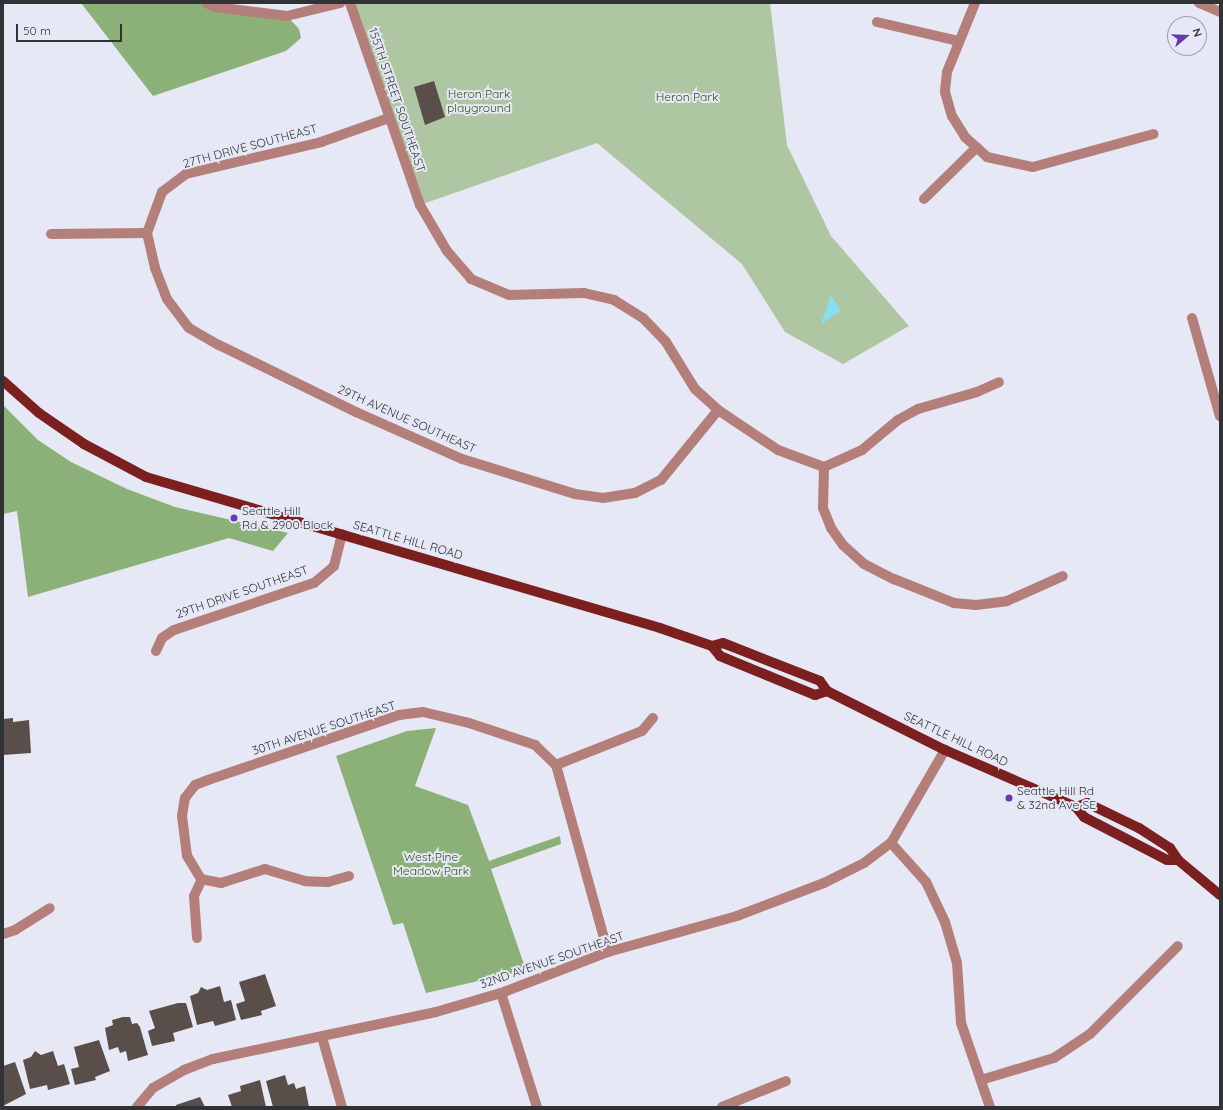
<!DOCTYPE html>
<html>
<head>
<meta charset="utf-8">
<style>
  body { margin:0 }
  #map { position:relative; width:1223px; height:1110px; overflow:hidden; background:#e6e9f5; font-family:Quicksand,sans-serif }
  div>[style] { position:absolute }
  .green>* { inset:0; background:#afc6a2 }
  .forest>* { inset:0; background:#8cb178 }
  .water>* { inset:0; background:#87e0f2 }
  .building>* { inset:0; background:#5a4e4b }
  .minor>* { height:10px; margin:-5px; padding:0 5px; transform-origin:5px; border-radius:5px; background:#b47f7a }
  .major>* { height:10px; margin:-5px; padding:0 5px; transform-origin:5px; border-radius:5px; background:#7b1f1f }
  .dots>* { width:11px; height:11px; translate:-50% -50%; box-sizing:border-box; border:2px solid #e6e9f5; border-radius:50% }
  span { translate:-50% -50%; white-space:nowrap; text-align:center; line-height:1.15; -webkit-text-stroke:4px #e6e9f5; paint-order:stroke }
  .park-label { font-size:12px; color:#2f5116 }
  .street-label { font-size:12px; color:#313236 }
  .poi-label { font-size:12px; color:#313236 }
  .left { translate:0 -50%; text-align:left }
  .frame { position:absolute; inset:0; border:4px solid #313236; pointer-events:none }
  .north { position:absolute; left:1167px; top:16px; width:40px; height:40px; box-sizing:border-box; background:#e6e9f5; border:1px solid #9ea0a9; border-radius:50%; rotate:71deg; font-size:11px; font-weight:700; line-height:16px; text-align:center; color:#313236 }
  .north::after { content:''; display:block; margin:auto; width:14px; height:18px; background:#6739b0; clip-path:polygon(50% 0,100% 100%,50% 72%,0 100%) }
  .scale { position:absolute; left:16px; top:24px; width:106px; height:18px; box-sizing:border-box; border:2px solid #313236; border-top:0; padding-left:5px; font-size:12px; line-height:14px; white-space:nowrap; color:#313236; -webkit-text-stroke:3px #e6e9f5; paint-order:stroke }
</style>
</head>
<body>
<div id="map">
  <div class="green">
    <div style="clip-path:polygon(350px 3px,770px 3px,787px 145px,831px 236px,909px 326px,843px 364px,785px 332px,742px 264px,597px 143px,420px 205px)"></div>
  </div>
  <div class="forest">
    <div style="clip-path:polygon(81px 3px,206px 3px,287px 16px,299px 29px,301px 38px,286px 51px,153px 96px)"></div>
    <div style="clip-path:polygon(3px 405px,38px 440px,71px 462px,127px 489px,175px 507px,288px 533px,273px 551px,229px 538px,28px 597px,17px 511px,3px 514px)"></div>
    <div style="clip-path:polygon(436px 728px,415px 786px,468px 805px,489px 861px,560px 836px,561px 844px,491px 869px,526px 970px,426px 993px,403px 923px,393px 925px,336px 756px,407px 731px)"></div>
  </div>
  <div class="water">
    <div style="clip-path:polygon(831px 295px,841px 311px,821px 324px)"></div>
  </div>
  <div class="building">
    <div style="clip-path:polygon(434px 81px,445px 117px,425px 125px,414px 87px)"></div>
    <div style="clip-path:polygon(13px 718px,13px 722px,29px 720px,31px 753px,3px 755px,3px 719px)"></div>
    <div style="clip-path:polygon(265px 974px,276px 1006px,261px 1011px,262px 1015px,241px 1020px,236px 1004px,245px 1001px,239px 982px)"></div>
    <div style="clip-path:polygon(220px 986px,224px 1002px,231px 1000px,236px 1020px,215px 1026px,213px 1021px,197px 1025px,190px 996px,198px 993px,201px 987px,207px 990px)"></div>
    <div style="clip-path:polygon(178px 1003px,186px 1003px,193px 1027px,173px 1033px,175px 1041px,152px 1046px,148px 1031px,155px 1028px,149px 1011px)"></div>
    <div style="clip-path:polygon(123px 1017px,130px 1017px,132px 1024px,137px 1023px,140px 1027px,148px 1055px,128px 1061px,126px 1051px,120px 1053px,118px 1047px,109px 1050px,105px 1028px,113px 1025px,112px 1020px)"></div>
    <div style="clip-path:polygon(99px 1040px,110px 1071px,95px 1077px,96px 1080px,75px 1085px,71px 1069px,79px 1067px,74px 1047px)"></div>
    <div style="clip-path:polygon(35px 1051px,41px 1055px,53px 1051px,58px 1066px,64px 1064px,70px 1084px,48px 1090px,47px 1085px,30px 1089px,23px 1060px,31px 1057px)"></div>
    <div style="clip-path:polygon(15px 1062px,26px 1094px,3px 1106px,3px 1066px)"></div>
    <div style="clip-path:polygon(285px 1075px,288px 1085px,294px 1083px,296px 1089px,305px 1086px,309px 1107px,273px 1107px,266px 1081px)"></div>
    <div style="clip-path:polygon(260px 1080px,266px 1107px,232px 1107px,228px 1095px,241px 1091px,240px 1086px)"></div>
    <div style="clip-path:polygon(200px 1097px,205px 1107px,176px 1107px,176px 1105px)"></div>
  </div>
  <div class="minor">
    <div style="left:206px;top:3px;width:10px;rotate:24deg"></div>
    <div style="left:215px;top:7px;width:73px;rotate:7.1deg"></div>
    <div style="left:287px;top:16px;width:55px;rotate:-13.8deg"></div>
    <div style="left:350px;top:3px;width:214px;rotate:70.9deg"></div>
    <div style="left:420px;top:205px;width:53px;rotate:59.6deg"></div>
    <div style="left:447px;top:251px;width:37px;rotate:49deg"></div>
    <div style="left:471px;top:279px;width:41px;rotate:22.8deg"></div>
    <div style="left:509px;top:295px;width:75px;rotate:-1.5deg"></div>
    <div style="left:584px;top:293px;width:31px;rotate:13deg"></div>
    <div style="left:614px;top:300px;width:34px;rotate:32deg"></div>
    <div style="left:643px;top:318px;width:33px;rotate:46deg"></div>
    <div style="left:666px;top:342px;width:55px;rotate:58.3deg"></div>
    <div style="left:695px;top:389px;width:31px;rotate:42deg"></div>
    <div style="left:718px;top:410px;width:72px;rotate:33.7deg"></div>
    <div style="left:778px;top:450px;width:49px;rotate:20.3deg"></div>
    <div style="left:975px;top:3px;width:74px;rotate:112.1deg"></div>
    <div style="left:947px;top:72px;width:20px;rotate:96deg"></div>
    <div style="left:945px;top:92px;width:25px;rotate:74deg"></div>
    <div style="left:952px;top:116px;width:25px;rotate:58deg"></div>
    <div style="left:965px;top:137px;width:30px;rotate:42deg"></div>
    <div style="left:987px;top:157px;width:47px;rotate:12.3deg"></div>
    <div style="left:1033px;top:167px;width:125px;rotate:-15.3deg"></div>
    <div style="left:1199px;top:3px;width:23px;rotate:23deg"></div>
    <div style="left:877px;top:22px;width:83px;rotate:13.2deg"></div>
    <div style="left:924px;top:199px;width:74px;rotate:-44.5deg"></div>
    <div style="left:147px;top:233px;width:36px;rotate:77deg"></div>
    <div style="left:155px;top:268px;width:33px;rotate:69deg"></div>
    <div style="left:167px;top:299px;width:36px;rotate:53deg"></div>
    <div style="left:189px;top:328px;width:34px;rotate:30deg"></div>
    <div style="left:219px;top:345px;width:153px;rotate:26.1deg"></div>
    <div style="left:356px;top:412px;width:116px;rotate:23.9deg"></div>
    <div style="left:462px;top:459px;width:118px;rotate:17.2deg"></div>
    <div style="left:575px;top:494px;width:28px;rotate:8deg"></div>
    <div style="left:603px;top:498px;width:32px;rotate:-9deg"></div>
    <div style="left:635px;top:493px;width:29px;rotate:-27deg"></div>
    <div style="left:661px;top:480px;width:90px;rotate:-50.8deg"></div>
    <div style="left:51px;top:234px;width:96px;rotate:-0.6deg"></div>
    <div style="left:147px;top:233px;width:44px;rotate:-69.9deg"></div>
    <div style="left:162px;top:192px;width:30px;rotate:-37deg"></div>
    <div style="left:186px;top:174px;width:139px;rotate:-13.3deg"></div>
    <div style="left:321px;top:142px;width:72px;rotate:-19.4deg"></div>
    <div style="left:1192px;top:318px;width:102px;rotate:74.1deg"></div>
    <div style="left:824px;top:467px;width:41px;rotate:91.4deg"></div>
    <div style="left:823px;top:508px;width:22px;rotate:68deg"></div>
    <div style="left:831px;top:528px;width:21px;rotate:55deg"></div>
    <div style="left:843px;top:545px;width:28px;rotate:42deg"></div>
    <div style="left:864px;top:564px;width:34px;rotate:27deg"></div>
    <div style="left:894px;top:579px;width:65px;rotate:21.8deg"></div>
    <div style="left:954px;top:603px;width:22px;rotate:5deg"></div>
    <div style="left:976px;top:605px;width:31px;rotate:-7deg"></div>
    <div style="left:1007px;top:601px;width:61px;rotate:-24.1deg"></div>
    <div style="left:824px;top:467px;width:42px;rotate:-24.1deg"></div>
    <div style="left:862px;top:450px;width:47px;rotate:-39.8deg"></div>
    <div style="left:898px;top:420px;width:23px;rotate:-29deg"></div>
    <div style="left:918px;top:409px;width:61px;rotate:-16.1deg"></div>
    <div style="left:977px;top:392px;width:24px;rotate:-24deg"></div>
    <div style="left:156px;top:651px;width:14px;rotate:-65deg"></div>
    <div style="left:162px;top:638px;width:14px;rotate:-34deg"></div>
    <div style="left:174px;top:630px;width:148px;rotate:-18.6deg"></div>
    <div style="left:314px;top:583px;width:26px;rotate:-40deg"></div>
    <div style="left:334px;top:566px;width:33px;rotate:-76deg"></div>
    <div style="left:556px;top:765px;width:92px;rotate:-21.6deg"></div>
    <div style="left:642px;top:731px;width:17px;rotate:-50deg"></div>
    <div style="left:891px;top:843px;width:52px;rotate:48.1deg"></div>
    <div style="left:926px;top:882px;width:44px;rotate:64.6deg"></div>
    <div style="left:945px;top:922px;width:43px;rotate:73.7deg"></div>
    <div style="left:957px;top:963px;width:60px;rotate:86.2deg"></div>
    <div style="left:961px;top:1023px;width:89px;rotate:71deg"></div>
    <div style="left:349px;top:876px;width:22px;rotate:164deg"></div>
    <div style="left:328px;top:882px;width:23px;rotate:-178deg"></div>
    <div style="left:305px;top:881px;width:42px;rotate:-163.3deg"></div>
    <div style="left:265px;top:869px;width:46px;rotate:162.3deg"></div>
    <div style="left:221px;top:883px;width:20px;rotate:-169deg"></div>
    <div style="left:201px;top:879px;width:27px;rotate:-121deg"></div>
    <div style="left:187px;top:856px;width:40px;rotate:-97.1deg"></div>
    <div style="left:182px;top:816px;width:18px;rotate:-81deg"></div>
    <div style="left:185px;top:798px;width:16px;rotate:-52deg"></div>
    <div style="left:195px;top:785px;width:14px;rotate:-21deg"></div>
    <div style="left:208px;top:780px;width:202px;rotate:-18.8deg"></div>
    <div style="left:399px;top:715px;width:24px;rotate:-7deg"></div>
    <div style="left:423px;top:712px;width:47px;rotate:13.4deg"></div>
    <div style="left:469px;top:723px;width:70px;rotate:18.4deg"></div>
    <div style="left:535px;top:745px;width:29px;rotate:44deg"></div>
    <div style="left:556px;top:765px;width:194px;rotate:74.5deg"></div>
    <div style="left:3px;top:934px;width:13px;rotate:-18deg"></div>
    <div style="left:15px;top:930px;width:41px;rotate:-32.2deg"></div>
    <div style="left:197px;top:938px;width:42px;rotate:-94.1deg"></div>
    <div style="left:194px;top:896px;width:19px;rotate:-65deg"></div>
    <div style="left:501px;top:993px;width:120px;rotate:72.5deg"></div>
    <div style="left:322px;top:1037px;width:73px;rotate:74.1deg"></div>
    <div style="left:981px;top:1080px;width:76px;rotate:-16.8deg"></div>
    <div style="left:1054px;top:1058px;width:43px;rotate:-33.7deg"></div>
    <div style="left:1090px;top:1034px;width:124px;rotate:-45deg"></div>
    <div style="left:137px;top:1107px;width:25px;rotate:-50deg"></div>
    <div style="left:153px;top:1088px;width:36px;rotate:-30deg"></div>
    <div style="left:184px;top:1070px;width:31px;rotate:-21deg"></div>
    <div style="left:213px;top:1059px;width:228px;rotate:-11.9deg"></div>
    <div style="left:436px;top:1012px;width:68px;rotate:-16.3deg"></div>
    <div style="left:501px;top:993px;width:115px;rotate:-21deg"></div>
    <div style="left:608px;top:952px;width:134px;rotate:-15.6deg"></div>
    <div style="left:737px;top:916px;width:93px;rotate:-20.8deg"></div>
    <div style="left:824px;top:883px;width:45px;rotate:-26.6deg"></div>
    <div style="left:864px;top:863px;width:34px;rotate:-37deg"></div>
    <div style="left:891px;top:843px;width:108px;rotate:-59.9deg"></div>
    <div style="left:722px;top:1107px;width:69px;rotate:-22.1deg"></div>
  </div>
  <div class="major">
    <div style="left:3px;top:381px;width:48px;rotate:41.6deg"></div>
    <div style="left:39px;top:413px;width:55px;rotate:34.6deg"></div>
    <div style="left:84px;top:444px;width:70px;rotate:28deg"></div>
    <div style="left:146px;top:477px;width:536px;rotate:16.37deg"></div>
    <div style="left:660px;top:628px;width:55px;rotate:19.1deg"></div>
    <div style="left:712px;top:646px;width:13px;rotate:51deg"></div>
    <div style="left:720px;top:656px;width:103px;rotate:22.3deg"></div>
    <div style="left:815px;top:695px;width:13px;rotate:-18deg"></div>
    <div style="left:712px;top:646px;width:11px;rotate:-15deg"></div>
    <div style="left:723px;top:643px;width:104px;rotate:21.4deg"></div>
    <div style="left:820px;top:681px;width:12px;rotate:55deg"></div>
    <div style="left:827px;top:691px;width:132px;rotate:26.6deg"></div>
    <div style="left:945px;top:750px;width:143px;rotate:23.5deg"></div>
    <div style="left:1076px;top:807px;width:13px;rotate:51deg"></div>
    <div style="left:1084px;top:817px;width:93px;rotate:27.4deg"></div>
    <div style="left:1167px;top:860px;width:11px"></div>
    <div style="left:1076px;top:807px;width:12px;rotate:-20deg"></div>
    <div style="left:1087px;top:803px;width:58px;rotate:25.7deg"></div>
    <div style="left:1139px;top:828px;width:37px;rotate:33deg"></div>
    <div style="left:1170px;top:848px;width:14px;rotate:56deg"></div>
    <div style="left:1178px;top:860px;width:55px;rotate:39.8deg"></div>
  </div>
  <div class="dots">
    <div style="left:234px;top:518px;background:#6739b0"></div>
    <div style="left:1009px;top:798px;background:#6739b0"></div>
  </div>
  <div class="park-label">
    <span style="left:479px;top:101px">Heron Park<br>playground</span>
    <span style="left:687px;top:97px">Heron Park</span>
    <span style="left:431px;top:864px">West Pine<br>Meadow Park</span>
  </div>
  <div class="street-label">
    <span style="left:397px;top:100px;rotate:71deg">155TH STREET SOUTHEAST</span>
    <span style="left:250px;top:146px;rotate:-15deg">27TH DRIVE SOUTHEAST</span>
    <span style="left:407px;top:419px;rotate:24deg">29TH AVENUE SOUTHEAST</span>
    <span style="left:408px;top:540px;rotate:16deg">SEATTLE HILL ROAD</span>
    <span style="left:242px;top:592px;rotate:-19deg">29TH DRIVE SOUTHEAST</span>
    <span style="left:324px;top:728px;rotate:-18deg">30TH AVENUE SOUTHEAST</span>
    <span style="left:956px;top:739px;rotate:25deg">SEATTLE HILL ROAD</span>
    <span style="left:552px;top:960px;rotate:-19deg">32ND AVENUE SOUTHEAST</span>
  </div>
  <div class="poi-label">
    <span class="left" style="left:242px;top:518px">Seattle Hill<br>Rd &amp; 2900 Block</span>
    <span class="left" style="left:1017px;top:798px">Seattle Hill Rd<br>&amp; 32nd Ave SE</span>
  </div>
  <div class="frame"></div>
  <div class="north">N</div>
  <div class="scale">50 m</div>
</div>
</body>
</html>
